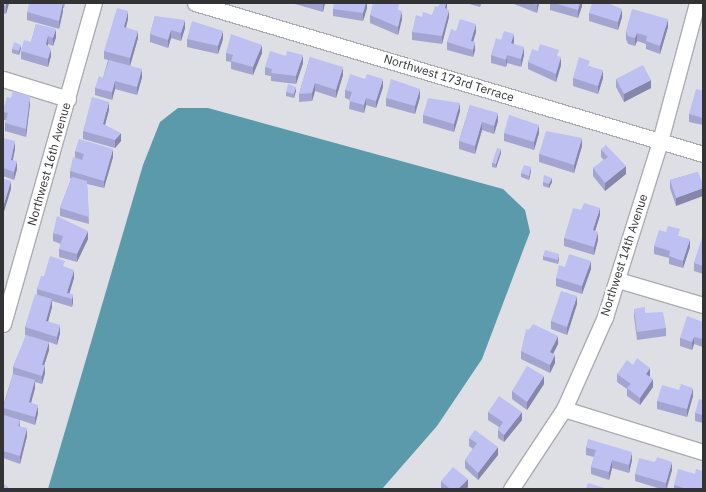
<!DOCTYPE html>
<html>
<head>
<meta charset="utf-8">
<style>
  body { margin:0 }
  #map { position:relative; width:706px; height:492px; overflow:hidden; background:#dedee5; font-family:"IBM Plex Sans",sans-serif }
  div>[style] { position:absolute }
  .water>* { inset:0; background:#5a9aab }
  .roads { filter:drop-shadow(1px 0 #abacb2) drop-shadow(-1px 0 #abacb2) drop-shadow(0 1px #abacb2) drop-shadow(0 -1px #abacb2) }
  .minor>* { height:15px; margin:-7.5px; padding:0 7.5px; transform-origin:7.5px; border-radius:7.5px; background:#fff }
  .wall>* { inset:0; background:#a3a5d0 }
  .shaded-wall>* { inset:0; background:#8586a9 }
  .building>* { inset:0; background:#bec0f2 }
  span { translate:-50% -50%; white-space:nowrap; text-align:center; line-height:1.15; -webkit-text-stroke:4px #fff; paint-order:stroke }
  .street-label { font-size:12px; color:#333336 }
  .frame { position:absolute; inset:0; border:4px solid #333336; pointer-events:none }
</style>
</head>
<body>
<div id="map">
  <div class="water">
    <div style="clip-path:polygon(178px 108px,208px 108px,503px 189px,525px 210px,530px 232px,482px 359px,437px 426px,382px 489px,48px 489px,143px 165px,160px 122px)"></div>
  </div>
  <div class="roads">
    <div class="minor">
      <div style="left:195px;top:3px;width:530px;rotate:16.55deg"></div>
      <div style="left:3px;top:79px;width:68px;rotate:17.1deg"></div>
      <div style="left:618px;top:280px;width:89px;rotate:16.4deg"></div>
      <div style="left:3px;top:324px;width:334px;rotate:-74.2deg"></div>
      <div style="left:564px;top:409px;width:145px;rotate:17.2deg"></div>
      <div style="left:511px;top:489px;width:96px;rotate:-56.5deg"></div>
      <div style="left:564px;top:409px;width:101px;rotate:-66deg"></div>
      <div style="left:605px;top:317px;width:184px;rotate:-72.6deg"></div>
      <div style="left:660px;top:141px;width:143px;rotate:-75deg"></div>
    </div>
  </div>
  <div class="wall">
    <div style="clip-path:polygon(3px 3px,9px 3px,6px 14px,3px 13px)"></div>
    <div style="clip-path:polygon(38px 3px,65px 3px,64px 8px,63px 8px,63px 11px,59px 29px,27px 20px,27px 12px,37px 4px)"></div>
    <div style="clip-path:polygon(295px 3px,325px 3px,323px 12px,295px 4px)"></div>
    <div style="clip-path:polygon(367px 3px,367px 8px,363px 21px,333px 16px,333px 9px)"></div>
    <div style="clip-path:polygon(447px 3px,447px 9px,449px 17px,442px 44px,412px 40px,412px 32px,422px 17px,432px 15px)"></div>
    <div style="clip-path:polygon(466px 3px,482px 3px,480px 7px)"></div>
    <div style="clip-path:polygon(514px 3px,539px 3px,537px 13px,514px 4px)"></div>
    <div style="clip-path:polygon(550px 3px,582px 3px,582px 6px,578px 18px,550px 10px)"></div>
    <div style="clip-path:polygon(399px 10px,402px 19px,398px 35px,370px 23px,370px 15px)"></div>
    <div style="clip-path:polygon(589px 13px,622px 17px,618px 30px,589px 21px)"></div>
    <div style="clip-path:polygon(155px 16px,185px 28px,181px 41px,171px 38px,168px 48px,150px 42px,150px 34px)"></div>
    <div style="clip-path:polygon(128px 19px,126px 27px,138px 38px,130px 66px,142px 77px,137px 95px,115px 89px,112px 100px,95px 95px,95px 88px,103px 78px,108px 60px,104px 59px,104px 51px)"></div>
    <div style="clip-path:polygon(36px 24px,56px 37px,53px 46px,48px 44px,48px 45px,51px 56px,48px 67px,21px 59px,21px 51px,31px 42px)"></div>
    <div style="clip-path:polygon(668px 27px,660px 54px,646px 49px,646px 44px,637px 41px,635px 46px,628px 44px,626px 39px,626px 31px)"></div>
    <div style="clip-path:polygon(456px 31px,476px 32px,473px 42px,475px 50px,473px 57px,447px 50px,447px 42px)"></div>
    <div style="clip-path:polygon(187px 39px,223px 39px,218px 54px,187px 47px)"></div>
    <div style="clip-path:polygon(501px 40px,514px 42px,514px 44px,524px 55px,521px 67px,507px 63px,506px 67px,491px 63px,491px 55px)"></div>
    <div style="clip-path:polygon(21px 48px,19px 55px,12px 53px,12px 49px)"></div>
    <div style="clip-path:polygon(226px 53px,262px 53px,253px 75px,231px 69px,231px 62px,226px 61px)"></div>
    <div style="clip-path:polygon(286px 56px,303px 63px,296px 84px,271px 81px,271px 76px,265px 75px,265px 67px)"></div>
    <div style="clip-path:polygon(310px 57px,343px 75px,336px 98px,315px 91px,312px 101px,299px 102px,299px 94px)"></div>
    <div style="clip-path:polygon(559px 57px,561px 65px,556px 82px,528px 69px,528px 62px)"></div>
    <div style="clip-path:polygon(590px 66px,603px 78px,598px 94px,573px 86px,573px 78px)"></div>
    <div style="clip-path:polygon(616px 79px,651px 88px,624px 102px,616px 87px)"></div>
    <div style="clip-path:polygon(383px 87px,376px 108px,366px 105px,364px 113px,349px 109px,350px 100px,345px 98px,345px 90px)"></div>
    <div style="clip-path:polygon(296px 91px,294px 98px,286px 96px,286px 92px)"></div>
    <div style="clip-path:polygon(703px 91px,703px 125px,689px 122px,689px 114px)"></div>
    <div style="clip-path:polygon(420px 97px,415px 114px,386px 106px,386px 98px)"></div>
    <div style="clip-path:polygon(30px 104px,26px 137px,5px 131px,5px 123px,6px 120px,3px 120px,3px 110px)"></div>
    <div style="clip-path:polygon(470px 105px,498px 121px,494px 134px,482px 130px,475px 154px,459px 149px,459px 141px)"></div>
    <div style="clip-path:polygon(109px 110px,105px 125px,121px 141px,115px 148px,83px 139px,83px 131px)"></div>
    <div style="clip-path:polygon(460px 111px,454px 132px,423px 123px,423px 115px)"></div>
    <div style="clip-path:polygon(504px 133px,539px 133px,534px 150px,504px 141px)"></div>
    <div style="clip-path:polygon(3px 138px,15px 149px,13px 160px,17px 169px,14px 180px,3px 176px)"></div>
    <div style="clip-path:polygon(582px 146px,574px 173px,539px 162px,539px 154px)"></div>
    <div style="clip-path:polygon(601px 149px,626px 174px,605px 191px,593px 176px,593px 168px,604px 160px,601px 157px)"></div>
    <div style="clip-path:polygon(75px 151px,113px 157px,104px 188px,87px 184px,89px 224px,60px 216px,60px 208px,71px 179px,70px 178px,70px 171px,75px 158px)"></div>
    <div style="clip-path:polygon(501px 153px,496px 168px,492px 167px,492px 163px)"></div>
    <div style="clip-path:polygon(531px 171px,529px 180px,521px 177px,521px 173px)"></div>
    <div style="clip-path:polygon(698px 172px,676px 206px,670px 188px,670px 180px)"></div>
    <div style="clip-path:polygon(543px 182px,552px 182px,549px 188px,543px 186px)"></div>
    <div style="clip-path:polygon(600px 215px,595px 231px,598px 240px,594px 255px,564px 246px,564px 238px)"></div>
    <div style="clip-path:polygon(53px 233px,88px 239px,77px 262px,59px 257px,59px 249px,61px 244px,53px 241px)"></div>
    <div style="clip-path:polygon(680px 236px,690px 247px,683px 268px,669px 264px,669px 258px,654px 254px,654px 246px)"></div>
    <div style="clip-path:polygon(703px 238px,703px 274px,694px 271px,694px 263px)"></div>
    <div style="clip-path:polygon(543px 256px,559px 258px,558px 264px,543px 260px)"></div>
    <div style="clip-path:polygon(65px 267px,74px 278px,69px 293px,73px 302px,72px 307px,52px 301px,52px 307px,48px 321px,60px 333px,57px 345px,49px 342px,49px 350px,44px 365px,45px 373px,42px 384px,35px 382px,35px 388px,31px 403px,38px 413px,35px 425px,20px 420px,20px 426px,27px 436px,20px 464px,3px 458px,3px 406px,13px 374px,13px 367px,26px 336px,25px 335px,25px 327px,37px 295px,37px 289px,44px 276px)"></div>
    <div style="clip-path:polygon(565px 267px,591px 269px,582px 294px,556px 286px,556px 278px)"></div>
    <div style="clip-path:polygon(577px 304px,567px 335px,551px 329px,551px 321px)"></div>
    <div style="clip-path:polygon(634px 309px,645px 313px,666px 328px,666px 336px,637px 340px,634px 317px)"></div>
    <div style="clip-path:polygon(703px 322px,703px 347px,694px 344px,692px 350px,680px 346px,680px 338px)"></div>
    <div style="clip-path:polygon(558px 344px,553px 354px,555px 363px,550px 373px,521px 359px,521px 351px)"></div>
    <div style="clip-path:polygon(633px 365px,650px 376px,649px 377px,653px 387px,640px 405px,627px 396px,627px 389px,617px 382px,617px 374px)"></div>
    <div style="clip-path:polygon(544px 384px,527px 410px,512px 399px,512px 391px)"></div>
    <div style="clip-path:polygon(679px 390px,693px 396px,687px 417px,657px 409px,657px 401px)"></div>
    <div style="clip-path:polygon(703px 400px,703px 423px,695px 421px,695px 413px)"></div>
    <div style="clip-path:polygon(488px 412px,522px 420px,504px 442px,498px 438px,498px 430px,499px 427px,488px 420px)"></div>
    <div style="clip-path:polygon(469px 438px,498px 455px,478px 480px,465px 468px,465px 460px,473px 449px,469px 446px)"></div>
    <div style="clip-path:polygon(586px 447px,632px 460px,629px 473px,612px 468px,609px 480px,591px 474px,591px 467px,594px 457px,586px 455px)"></div>
    <div style="clip-path:polygon(655px 462px,672px 470px,667px 489px,661px 489px,635px 481px,635px 474px)"></div>
    <div style="clip-path:polygon(695px 474px,703px 489px,674px 489px,674px 485px)"></div>
    <div style="clip-path:polygon(441px 481px,468px 487px,466px 489px,442px 489px,441px 488px)"></div>
  </div>
  <div class="shaded-wall">
    <div style="clip-path:polygon(6px 3px,9px 3px,6px 14px)"></div>
    <div style="clip-path:polygon(63px 3px,63px 11px,59px 29px,59px 21px)"></div>
    <div style="clip-path:polygon(323px 3px,325px 3px,323px 12px)"></div>
    <div style="clip-path:polygon(366px 3px,367px 3px,367px 8px,363px 21px,363px 13px)"></div>
    <div style="clip-path:polygon(446px 3px,447px 3px,447px 7px,445px 16px,445px 8px)"></div>
    <div style="clip-path:polygon(537px 3px,539px 3px,537px 13px)"></div>
    <div style="clip-path:polygon(580px 3px,582px 3px,582px 6px,578px 18px,578px 10px)"></div>
    <div style="clip-path:polygon(622px 9px,622px 17px,618px 30px,618px 22px)"></div>
    <div style="clip-path:polygon(449px 10px,449px 17px,442px 44px,442px 36px)"></div>
    <div style="clip-path:polygon(128px 11px,128px 19px,124px 35px,124px 27px)"></div>
    <div style="clip-path:polygon(402px 11px,402px 19px,398px 35px,398px 27px)"></div>
    <div style="clip-path:polygon(668px 19px,668px 27px,660px 54px,660px 46px)"></div>
    <div style="clip-path:polygon(185px 20px,185px 28px,181px 41px,181px 33px)"></div>
    <div style="clip-path:polygon(476px 24px,476px 32px,471px 49px,471px 41px)"></div>
    <div style="clip-path:polygon(56px 29px,56px 37px,53px 46px,53px 38px)"></div>
    <div style="clip-path:polygon(171px 30px,171px 38px,168px 48px,168px 40px)"></div>
    <div style="clip-path:polygon(138px 31px,138px 38px,130px 66px,130px 58px)"></div>
    <div style="clip-path:polygon(223px 31px,223px 39px,218px 54px,218px 46px)"></div>
    <div style="clip-path:polygon(637px 33px,637px 41px,635px 46px,635px 38px)"></div>
    <div style="clip-path:polygon(514px 34px,514px 42px,511px 51px,511px 43px)"></div>
    <div style="clip-path:polygon(48px 36px,48px 44px,46px 51px,46px 44px)"></div>
    <div style="clip-path:polygon(475px 42px,475px 50px,473px 57px,473px 50px)"></div>
    <div style="clip-path:polygon(21px 45px,21px 48px,19px 55px,19px 51px)"></div>
    <div style="clip-path:polygon(262px 45px,262px 53px,253px 75px,253px 67px)"></div>
    <div style="clip-path:polygon(524px 47px,524px 55px,521px 67px,521px 59px)"></div>
    <div style="clip-path:polygon(51px 49px,51px 56px,48px 67px,48px 59px)"></div>
    <div style="clip-path:polygon(303px 55px,303px 63px,296px 84px,296px 76px)"></div>
    <div style="clip-path:polygon(507px 55px,507px 63px,506px 67px,506px 60px)"></div>
    <div style="clip-path:polygon(561px 57px,561px 65px,556px 82px,556px 74px)"></div>
    <div style="clip-path:polygon(343px 67px,343px 75px,336px 98px,336px 90px)"></div>
    <div style="clip-path:polygon(142px 69px,142px 77px,137px 95px,137px 87px)"></div>
    <div style="clip-path:polygon(603px 70px,603px 78px,598px 94px,598px 86px)"></div>
    <div style="clip-path:polygon(383px 79px,383px 87px,376px 108px,376px 101px)"></div>
    <div style="clip-path:polygon(651px 80px,651px 88px,624px 102px,624px 94px)"></div>
    <div style="clip-path:polygon(115px 81px,115px 89px,112px 100px,112px 92px)"></div>
    <div style="clip-path:polygon(315px 83px,315px 91px,312px 101px,312px 93px)"></div>
    <div style="clip-path:polygon(296px 87px,296px 91px,294px 98px,294px 94px)"></div>
    <div style="clip-path:polygon(420px 89px,420px 97px,415px 114px,415px 106px)"></div>
    <div style="clip-path:polygon(30px 96px,30px 104px,26px 137px,26px 129px)"></div>
    <div style="clip-path:polygon(366px 98px,366px 105px,364px 113px,364px 105px)"></div>
    <div style="clip-path:polygon(109px 102px,109px 110px,103px 132px,103px 124px)"></div>
    <div style="clip-path:polygon(460px 103px,460px 111px,454px 132px,454px 124px)"></div>
    <div style="clip-path:polygon(498px 113px,498px 121px,494px 134px,494px 126px)"></div>
    <div style="clip-path:polygon(482px 122px,482px 130px,475px 154px,475px 146px)"></div>
    <div style="clip-path:polygon(539px 125px,539px 133px,534px 150px,534px 142px)"></div>
    <div style="clip-path:polygon(121px 133px,121px 141px,115px 148px,115px 140px)"></div>
    <div style="clip-path:polygon(582px 138px,582px 146px,574px 173px,574px 165px)"></div>
    <div style="clip-path:polygon(15px 141px,15px 149px,11px 167px,11px 160px)"></div>
    <div style="clip-path:polygon(113px 149px,113px 157px,104px 188px,104px 181px)"></div>
    <div style="clip-path:polygon(501px 149px,501px 153px,496px 168px,496px 164px)"></div>
    <div style="clip-path:polygon(17px 161px,17px 169px,14px 180px,14px 172px)"></div>
    <div style="clip-path:polygon(626px 166px,626px 174px,605px 191px,605px 183px)"></div>
    <div style="clip-path:polygon(531px 167px,531px 171px,529px 180px,529px 176px)"></div>
    <div style="clip-path:polygon(552px 178px,552px 182px,549px 188px,549px 184px)"></div>
    <div style="clip-path:polygon(11px 181px,11px 189px,3px 215px,3px 207px)"></div>
    <div style="clip-path:polygon(703px 188px,703px 196px,676px 206px,676px 198px)"></div>
    <div style="clip-path:polygon(600px 208px,600px 215px,593px 238px,593px 230px)"></div>
    <div style="clip-path:polygon(88px 231px,88px 239px,77px 262px,77px 254px)"></div>
    <div style="clip-path:polygon(598px 232px,598px 240px,594px 255px,594px 247px)"></div>
    <div style="clip-path:polygon(690px 239px,690px 247px,683px 268px,683px 261px)"></div>
    <div style="clip-path:polygon(559px 254px,559px 258px,558px 264px,558px 260px)"></div>
    <div style="clip-path:polygon(591px 261px,591px 269px,582px 294px,582px 286px)"></div>
    <div style="clip-path:polygon(74px 270px,74px 278px,68px 298px,67px 293px)"></div>
    <div style="clip-path:polygon(73px 294px,73px 302px,72px 307px,72px 299px)"></div>
    <div style="clip-path:polygon(577px 296px,577px 304px,567px 335px,567px 327px)"></div>
    <div style="clip-path:polygon(52px 299px,52px 307px,46px 329px,46px 321px)"></div>
    <div style="clip-path:polygon(60px 325px,60px 333px,57px 345px,57px 337px)"></div>
    <div style="clip-path:polygon(558px 336px,558px 344px,550px 360px,550px 352px)"></div>
    <div style="clip-path:polygon(694px 337px,694px 344px,692px 350px,692px 342px)"></div>
    <div style="clip-path:polygon(49px 342px,49px 350px,42px 372px,42px 365px)"></div>
    <div style="clip-path:polygon(555px 355px,555px 363px,550px 373px,550px 365px)"></div>
    <div style="clip-path:polygon(45px 365px,45px 373px,42px 384px,42px 376px)"></div>
    <div style="clip-path:polygon(650px 368px,650px 376px,646px 382px,646px 374px)"></div>
    <div style="clip-path:polygon(544px 376px,544px 384px,527px 410px,527px 402px)"></div>
    <div style="clip-path:polygon(653px 379px,653px 387px,640px 405px,640px 398px)"></div>
    <div style="clip-path:polygon(35px 380px,35px 388px,29px 410px,29px 402px)"></div>
    <div style="clip-path:polygon(693px 388px,693px 396px,687px 417px,687px 409px)"></div>
    <div style="clip-path:polygon(38px 405px,38px 413px,35px 425px,35px 417px)"></div>
    <div style="clip-path:polygon(522px 412px,522px 420px,504px 442px,504px 435px)"></div>
    <div style="clip-path:polygon(27px 428px,27px 436px,20px 464px,20px 456px)"></div>
    <div style="clip-path:polygon(498px 447px,498px 455px,478px 480px,478px 473px)"></div>
    <div style="clip-path:polygon(632px 452px,632px 460px,629px 473px,629px 465px)"></div>
    <div style="clip-path:polygon(612px 460px,612px 468px,609px 480px,609px 472px)"></div>
    <div style="clip-path:polygon(672px 462px,672px 470px,666px 489px,666px 483px)"></div>
    <div style="clip-path:polygon(468px 479px,468px 487px,466px 489px,458px 489px)"></div>
  </div>
  <div class="building">
    <div style="clip-path:polygon(3px 3px,6px 3px,6px 6px,3px 5px)"></div>
    <div style="clip-path:polygon(29px 3px,34px 3px,37px 4px,38px 3px,63px 3px,59px 21px,27px 12px)"></div>
    <div style="clip-path:polygon(334px 3px,366px 3px,363px 13px,333px 9px)"></div>
    <div style="clip-path:polygon(373px 3px,378px 4px,378px 3px,395px 3px,399px 4px,398px 10px,402px 11px,398px 27px,370px 15px)"></div>
    <div style="clip-path:polygon(440px 3px,446px 3px,445px 8px,449px 10px,442px 36px,412px 32px,416px 15px,422px 17px,423px 12px,432px 15px,435px 6px,438px 7px)"></div>
    <div style="clip-path:polygon(532px 3px,537px 3px,537px 5px)"></div>
    <div style="clip-path:polygon(554px 3px,580px 3px,578px 10px)"></div>
    <div style="clip-path:polygon(592px 3px,608px 3px,622px 9px,618px 22px,589px 13px)"></div>
    <div style="clip-path:polygon(117px 8px,128px 11px,124px 27px,138px 31px,130px 58px,104px 51px)"></div>
    <div style="clip-path:polygon(632px 9px,668px 19px,660px 46px,646px 41px,647px 36px,637px 33px,635px 38px,628px 36px,626px 31px)"></div>
    <div style="clip-path:polygon(155px 16px,185px 20px,181px 33px,171px 30px,168px 40px,150px 34px)"></div>
    <div style="clip-path:polygon(460px 19px,476px 24px,471px 41px,475px 42px,473px 50px,447px 42px,451px 29px,456px 31px)"></div>
    <div style="clip-path:polygon(192px 21px,223px 31px,218px 46px,187px 39px)"></div>
    <div style="clip-path:polygon(36px 24px,56px 29px,53px 38px,48px 36px,46px 44px,51px 49px,48px 59px,21px 51px,24px 40px,31px 42px)"></div>
    <div style="clip-path:polygon(504px 31px,514px 34px,511px 43px,524px 47px,521px 59px,507px 55px,506px 60px,491px 55px,496px 38px,501px 40px)"></div>
    <div style="clip-path:polygon(231px 34px,262px 45px,253px 67px,231px 61px,233px 55px,226px 53px)"></div>
    <div style="clip-path:polygon(14px 42px,21px 45px,19px 51px,12px 49px)"></div>
    <div style="clip-path:polygon(540px 44px,559px 50px,557px 56px,561px 57px,556px 74px,528px 62px,532px 49px,538px 51px)"></div>
    <div style="clip-path:polygon(270px 51px,286px 56px,287px 51px,303px 55px,296px 76px,271px 73px,272px 69px,265px 67px)"></div>
    <div style="clip-path:polygon(310px 57px,343px 67px,336px 90px,315px 83px,312px 93px,299px 94px)"></div>
    <div style="clip-path:polygon(579px 57px,590px 61px,588px 66px,603px 70px,598px 86px,573px 78px)"></div>
    <div style="clip-path:polygon(109px 60px,142px 69px,137px 87px,115px 81px,112px 92px,95px 88px,99px 76px,103px 78px)"></div>
    <div style="clip-path:polygon(643px 65px,651px 80px,624px 94px,616px 79px)"></div>
    <div style="clip-path:polygon(350px 74px,365px 79px,367px 74px,383px 79px,376px 101px,366px 98px,364px 105px,349px 101px,352px 92px,345px 90px)"></div>
    <div style="clip-path:polygon(391px 79px,420px 89px,415px 106px,386px 98px)"></div>
    <div style="clip-path:polygon(288px 84px,296px 87px,294px 94px,286px 92px)"></div>
    <div style="clip-path:polygon(696px 89px,703px 91px,703px 118px,689px 114px)"></div>
    <div style="clip-path:polygon(13px 91px,30px 96px,26px 129px,5px 123px,8px 113px,3px 112px,3px 110px,7px 97px,11px 98px)"></div>
    <div style="clip-path:polygon(92px 97px,109px 102px,103px 124px,121px 133px,115px 140px,83px 131px)"></div>
    <div style="clip-path:polygon(428px 98px,460px 103px,454px 124px,423px 115px)"></div>
    <div style="clip-path:polygon(470px 105px,498px 113px,494px 126px,482px 122px,475px 146px,459px 141px)"></div>
    <div style="clip-path:polygon(509px 115px,539px 125px,534px 142px,504px 133px)"></div>
    <div style="clip-path:polygon(546px 131px,582px 138px,574px 165px,539px 154px)"></div>
    <div style="clip-path:polygon(3px 138px,15px 141px,11px 160px,17px 161px,14px 172px,3px 168px)"></div>
    <div style="clip-path:polygon(79px 139px,113px 149px,104px 181px,70px 171px,73px 157px,82px 160px,84px 154px,75px 151px)"></div>
    <div style="clip-path:polygon(606px 145px,626px 166px,605px 183px,593px 168px,608px 157px,601px 149px)"></div>
    <div style="clip-path:polygon(497px 148px,501px 149px,496px 164px,492px 163px)"></div>
    <div style="clip-path:polygon(524px 165px,531px 167px,529px 176px,521px 173px)"></div>
    <div style="clip-path:polygon(698px 172px,703px 184px,703px 188px,676px 198px,670px 180px)"></div>
    <div style="clip-path:polygon(544px 175px,552px 178px,549px 184px,543px 182px)"></div>
    <div style="clip-path:polygon(72px 177px,87px 181px,89px 217px,60px 208px)"></div>
    <div style="clip-path:polygon(3px 179px,11px 181px,3px 207px)"></div>
    <div style="clip-path:polygon(584px 203px,600px 208px,593px 230px,598px 232px,594px 247px,564px 238px,573px 208px,581px 210px)"></div>
    <div style="clip-path:polygon(57px 216px,88px 231px,77px 254px,59px 249px,63px 236px,53px 233px)"></div>
    <div style="clip-path:polygon(668px 226px,680px 229px,678px 236px,690px 239px,683px 261px,669px 256px,670px 251px,654px 246px,659px 230px,666px 232px)"></div>
    <div style="clip-path:polygon(702px 238px,703px 238px,703px 266px,694px 263px)"></div>
    <div style="clip-path:polygon(545px 250px,559px 254px,558px 260px,543px 256px)"></div>
    <div style="clip-path:polygon(569px 254px,591px 261px,582px 286px,556px 278px,559px 265px,565px 267px)"></div>
    <div style="clip-path:polygon(50px 256px,65px 261px,63px 266px,74px 270px,67px 293px,73px 294px,72px 299px,37px 289px,41px 276px,44px 276px)"></div>
    <div style="clip-path:polygon(561px 291px,577px 296px,567px 327px,551px 321px)"></div>
    <div style="clip-path:polygon(35px 294px,52px 299px,46px 321px,60px 325px,57px 337px,25px 327px)"></div>
    <div style="clip-path:polygon(645px 307px,645px 313px,663px 312px,666px 328px,637px 332px,634px 309px)"></div>
    <div style="clip-path:polygon(687px 316px,703px 322px,703px 339px,694px 337px,692px 342px,680px 338px)"></div>
    <div style="clip-path:polygon(533px 324px,558px 336px,550px 352px,555px 355px,550px 365px,521px 351px,526px 329px,529px 330px)"></div>
    <div style="clip-path:polygon(26px 335px,49px 342px,42px 365px,45px 365px,42px 376px,13px 367px)"></div>
    <div style="clip-path:polygon(637px 358px,650px 368px,646px 374px,653px 379px,640px 398px,627px 388px,631px 384px,617px 374px,627px 360px,633px 365px)"></div>
    <div style="clip-path:polygon(527px 366px,544px 376px,527px 402px,512px 391px)"></div>
    <div style="clip-path:polygon(13px 374px,35px 380px,29px 402px,38px 405px,35px 417px,3px 408px)"></div>
    <div style="clip-path:polygon(681px 384px,693px 388px,687px 409px,657px 401px,662px 385px,679px 390px)"></div>
    <div style="clip-path:polygon(499px 396px,522px 412px,504px 435px,498px 430px,503px 422px,488px 412px)"></div>
    <div style="clip-path:polygon(699px 399px,703px 400px,703px 415px,695px 413px)"></div>
    <div style="clip-path:polygon(4px 415px,20px 420px,18px 426px,27px 428px,20px 456px,3px 451px,3px 417px)"></div>
    <div style="clip-path:polygon(475px 430px,498px 447px,478px 473px,465px 460px,477px 443px,469px 438px)"></div>
    <div style="clip-path:polygon(588px 439px,632px 452px,629px 465px,612px 460px,609px 472px,591px 467px,596px 450px,586px 447px)"></div>
    <div style="clip-path:polygon(657px 457px,672px 462px,666px 483px,635px 474px,639px 458px,655px 462px)"></div>
    <div style="clip-path:polygon(453px 467px,468px 479px,458px 489px,448px 489px,449px 488px,441px 481px)"></div>
    <div style="clip-path:polygon(678px 469px,695px 474px,696px 469px,703px 471px,703px 489px,687px 489px,674px 485px)"></div>
    <div style="clip-path:polygon(3px 483px,10px 489px,3px 489px)"></div>
    <div style="clip-path:polygon(588px 483px,608px 489px,586px 489px)"></div>
  </div>
  <div class="street-label">
    <span style="left:449px;top:78px;rotate:17deg">Northwest 173rd Terrace</span>
    <span style="left:49px;top:164px;rotate:-74deg">Northwest 16th Avenue</span>
    <span style="left:624px;top:255px;rotate:-72deg">Northwest 14th Avenue</span>
  </div>
  <div class="frame"></div>
</div>
</body>
</html>
